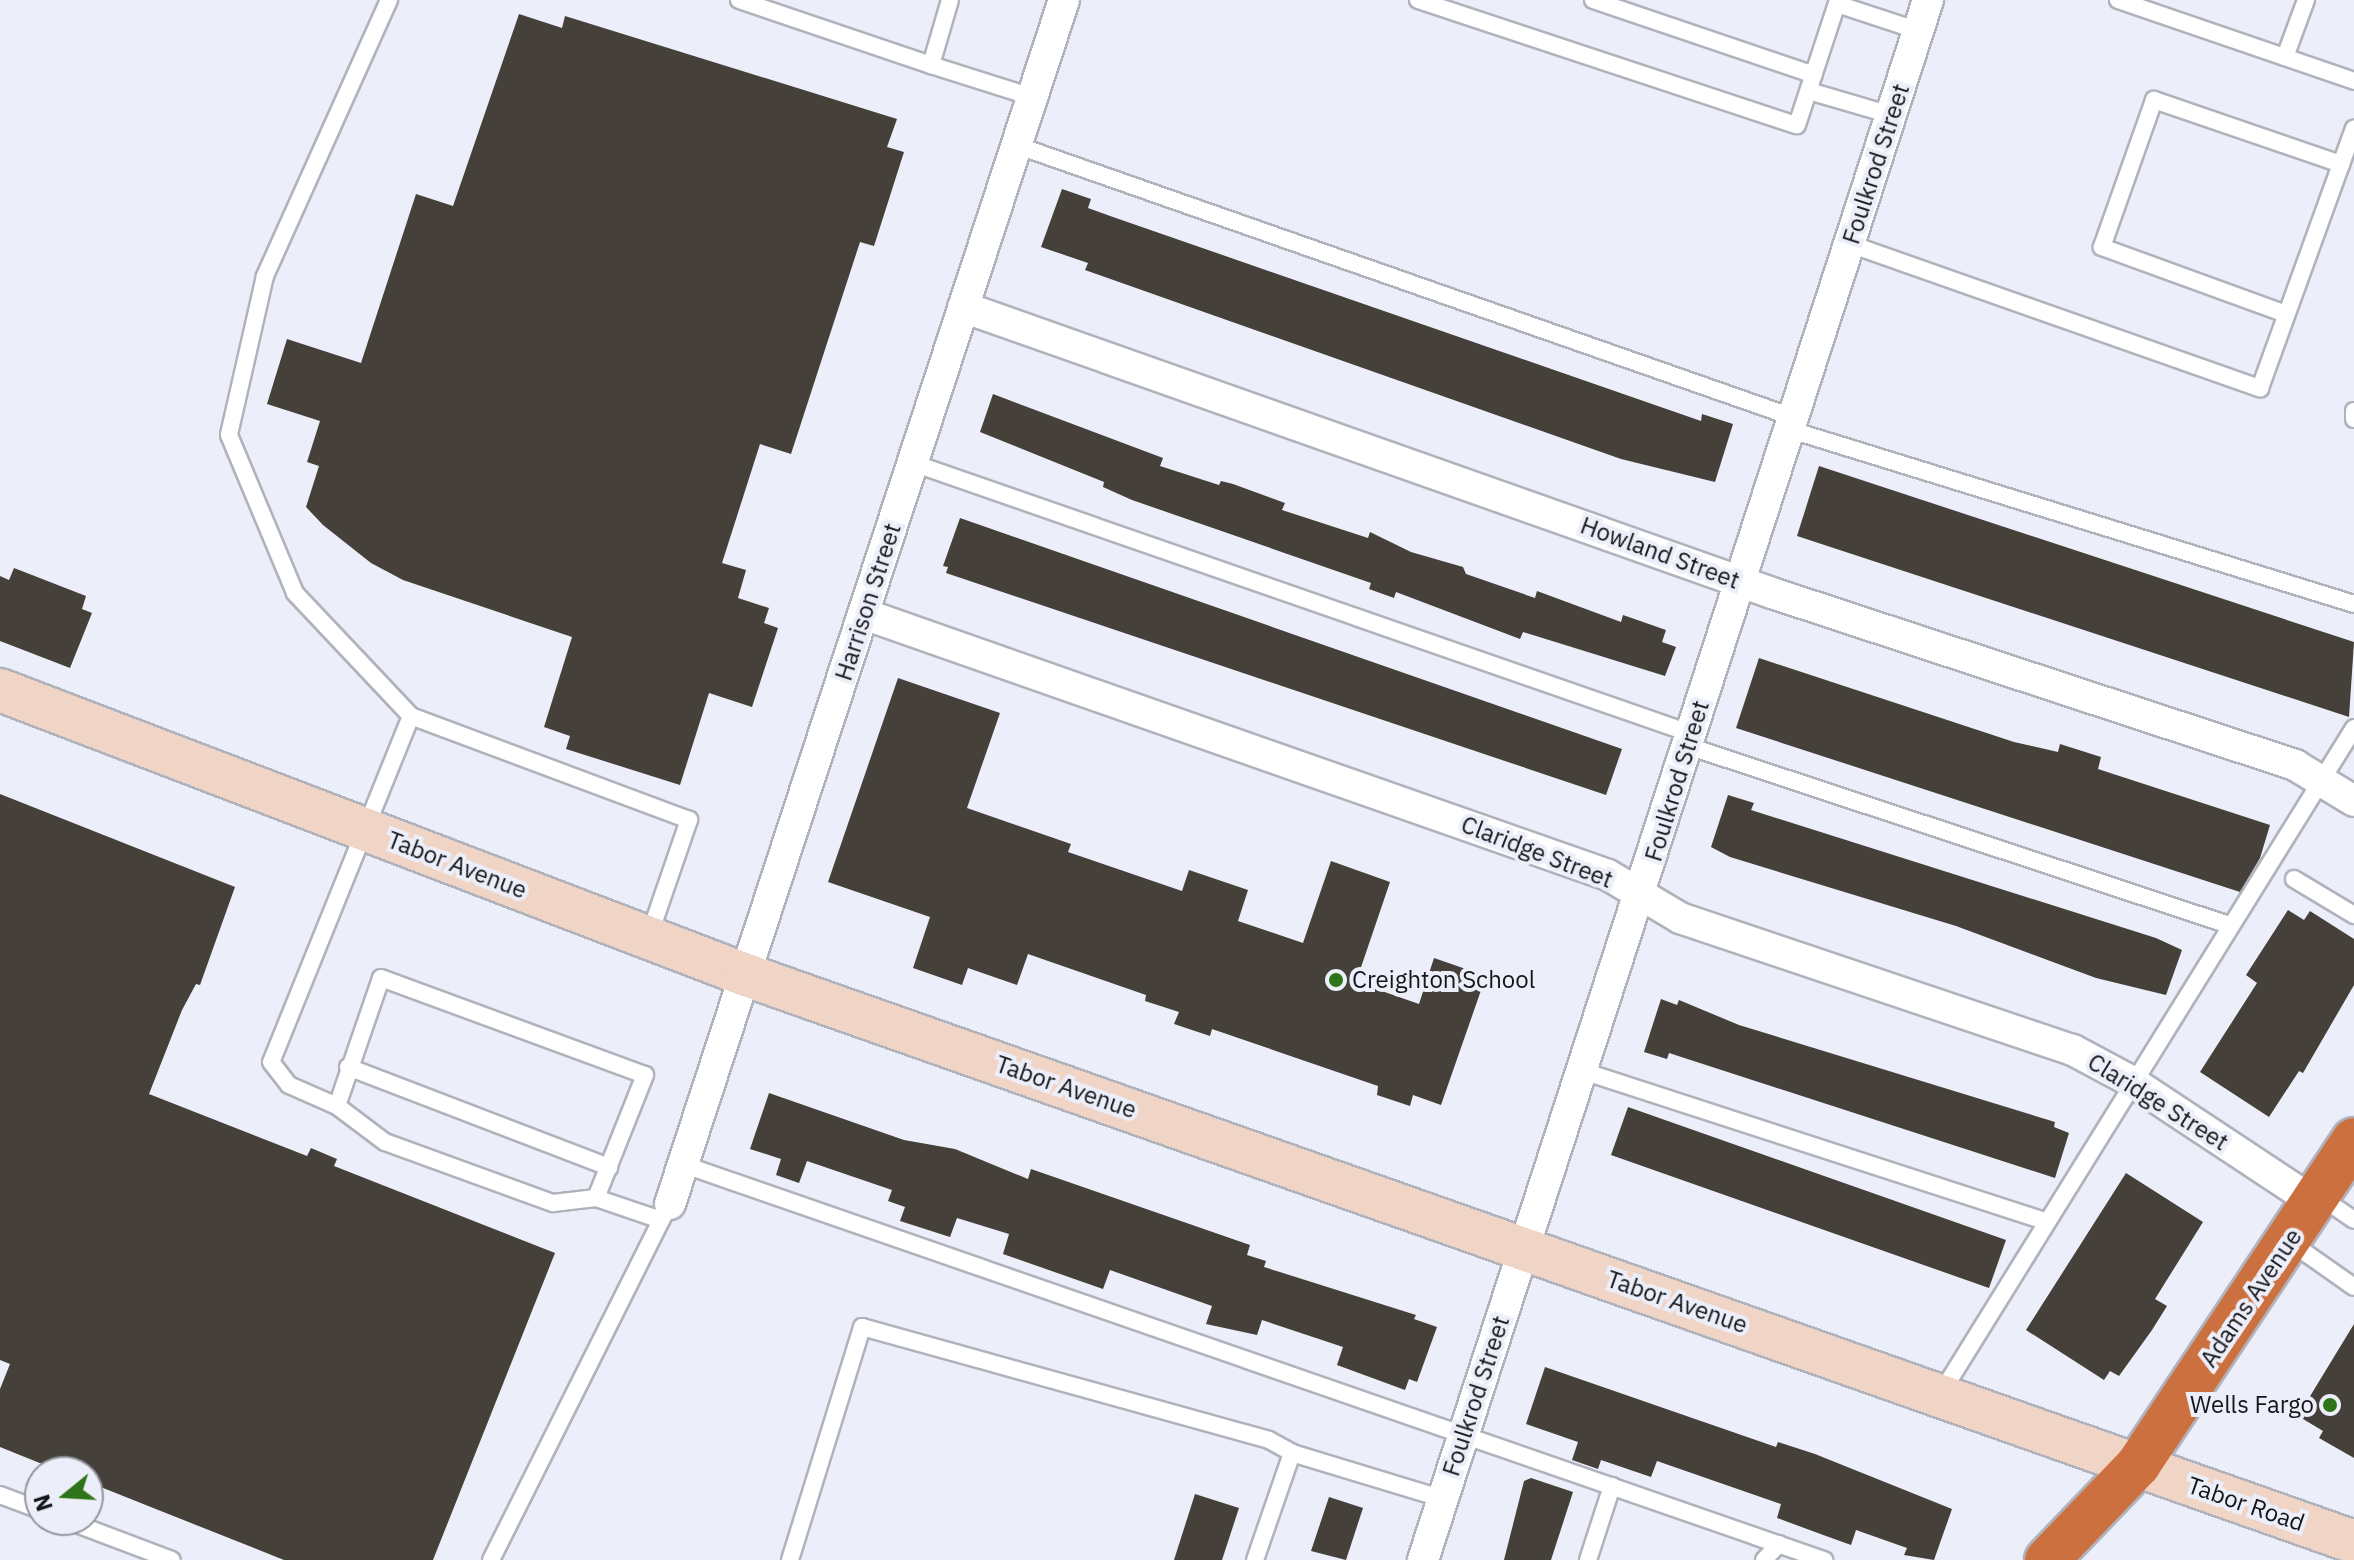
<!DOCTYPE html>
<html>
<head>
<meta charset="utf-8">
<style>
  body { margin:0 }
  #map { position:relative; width:2354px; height:1560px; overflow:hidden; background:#eceef9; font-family:"IBM Plex Sans",sans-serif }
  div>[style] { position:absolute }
  .building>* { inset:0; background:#454039 }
  .roads { filter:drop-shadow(2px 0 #b0b2bc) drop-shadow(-2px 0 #b0b2bc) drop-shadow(0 2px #b0b2bc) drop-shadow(0 -2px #b0b2bc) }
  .lane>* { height:16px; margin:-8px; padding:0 8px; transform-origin:8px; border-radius:8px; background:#fff }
  .street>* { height:30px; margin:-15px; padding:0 15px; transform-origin:15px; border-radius:15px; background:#fff }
  .secondary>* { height:42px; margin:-21px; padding:0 21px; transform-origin:21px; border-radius:21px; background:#f0d4c5 }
  .highway>* { height:44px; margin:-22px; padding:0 22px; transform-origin:22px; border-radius:22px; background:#cd703f }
  .dots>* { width:22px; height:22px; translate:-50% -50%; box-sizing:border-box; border:4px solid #eceef9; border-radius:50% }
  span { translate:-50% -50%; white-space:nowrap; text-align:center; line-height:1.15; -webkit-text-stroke:8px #eceef9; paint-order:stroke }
  .street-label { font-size:24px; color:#15161a }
  .poi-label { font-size:24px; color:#15161a }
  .left { translate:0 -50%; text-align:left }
  .right { translate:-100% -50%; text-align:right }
  .north { position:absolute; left:24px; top:1456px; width:80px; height:80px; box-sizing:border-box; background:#eceef9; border:2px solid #9698a0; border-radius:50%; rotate:252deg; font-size:22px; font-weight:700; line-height:32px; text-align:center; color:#15161a }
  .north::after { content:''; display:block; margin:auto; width:28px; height:36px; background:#2d7518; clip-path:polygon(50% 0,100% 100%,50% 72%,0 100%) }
</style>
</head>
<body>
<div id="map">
  <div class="building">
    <div style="clip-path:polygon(519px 14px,562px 28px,565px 16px,897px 119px,887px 147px,904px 152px,874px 246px,860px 242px,791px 454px,760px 444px,722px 563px,746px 570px,738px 598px,769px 608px,764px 623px,778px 628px,752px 707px,709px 693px,680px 785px,566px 749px,570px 736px,544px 727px,572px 637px,403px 580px,371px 563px,323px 525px,306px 507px,319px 466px,307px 462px,320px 421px,267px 404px,287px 339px,361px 363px,416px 194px,453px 206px)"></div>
    <div style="clip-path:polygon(1062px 189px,1091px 199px,1088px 208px,1113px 217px,1701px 421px,1702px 414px,1733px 424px,1715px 482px,1621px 459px,1085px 270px,1088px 263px,1041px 247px)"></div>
    <div style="clip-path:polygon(993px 394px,1163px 458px,1160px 466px,1219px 485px,1221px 481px,1233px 484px,1285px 503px,1282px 510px,1368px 538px,1370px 532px,1411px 552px,1463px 567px,1466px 574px,1535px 598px,1537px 591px,1621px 622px,1623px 615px,1666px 630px,1662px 642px,1676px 647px,1665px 676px,1523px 632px,1520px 639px,1396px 592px,1394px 598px,1369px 589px,1371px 583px,1132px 500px,1103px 487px,1104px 482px,980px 432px)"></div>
    <div style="clip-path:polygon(1819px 466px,2354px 642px,2349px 717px,1797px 536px)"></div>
    <div style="clip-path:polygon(960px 518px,1622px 749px,1606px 795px,946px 573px,948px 567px,943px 566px)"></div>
    <div style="clip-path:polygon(14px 568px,86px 596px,82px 609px,92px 613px,70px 668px,0 641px,0 576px,9px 580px)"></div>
    <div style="clip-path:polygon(1759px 658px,2014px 742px,2058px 752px,2060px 744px,2101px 757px,2098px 769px,2270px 825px,2260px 858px,2240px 892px,1736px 728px)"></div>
    <div style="clip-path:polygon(898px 678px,1000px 713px,967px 808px,1071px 844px,1068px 852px,1182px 891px,1189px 870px,1248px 890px,1238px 921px,1303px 943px,1331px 861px,1390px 882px,1356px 982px,1419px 1004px,1434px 958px,1486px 976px,1441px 1105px,1413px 1095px,1410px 1106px,1377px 1095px,1378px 1086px,1212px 1029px,1210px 1036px,1174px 1024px,1179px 1012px,1145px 1001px,1146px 995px,1028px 954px,1017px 985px,968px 968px,962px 985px,913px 968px,930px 917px,828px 882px)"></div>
    <div style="clip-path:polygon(0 794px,235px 887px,200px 985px,196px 984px,182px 1010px,149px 1094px,307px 1156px,311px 1148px,337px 1159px,334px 1166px,555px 1253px,433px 1560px,284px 1560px,88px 1482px,88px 1472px,62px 1472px,0 1447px,0 1389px,10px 1364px,0 1360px)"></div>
    <div style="clip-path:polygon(1728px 795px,1754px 803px,1751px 810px,2156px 938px,2182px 950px,2166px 995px,2096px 978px,1956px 926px,1730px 857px,1711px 847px)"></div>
    <div style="clip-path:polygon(2288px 910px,2304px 920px,2310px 911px,2354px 939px,2354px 985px,2303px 1073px,2299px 1071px,2269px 1117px,2200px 1072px,2257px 983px,2246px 975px)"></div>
    <div style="clip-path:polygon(1661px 999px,1677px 1005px,1679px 1000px,1739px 1025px,2055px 1122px,2054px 1127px,2069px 1133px,2055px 1178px,1669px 1053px,1667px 1059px,1644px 1052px)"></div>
    <div style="clip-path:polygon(769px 1093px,904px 1140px,955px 1149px,1028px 1179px,1031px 1169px,1250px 1245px,1247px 1255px,1266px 1261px,1264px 1267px,1416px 1315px,1414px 1319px,1437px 1327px,1417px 1382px,1409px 1379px,1405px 1390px,1337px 1365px,1343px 1347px,1262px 1320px,1257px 1335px,1206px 1324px,1212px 1306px,1110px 1270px,1103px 1289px,1003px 1254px,1009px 1234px,957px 1218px,950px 1237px,900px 1221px,905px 1207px,888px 1201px,892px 1190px,807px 1161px,799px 1183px,776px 1175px,781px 1159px,750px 1149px)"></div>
    <div style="clip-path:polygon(1628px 1107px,2006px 1240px,1989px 1288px,1611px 1155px)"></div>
    <div style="clip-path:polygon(2126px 1173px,2203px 1222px,2155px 1299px,2167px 1306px,2152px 1330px,2119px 1376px,2110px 1371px,2104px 1380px,2026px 1330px)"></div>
    <div style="clip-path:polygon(2354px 1324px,2354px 1458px,2319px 1438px,2323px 1431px,2298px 1416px)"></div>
    <div style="clip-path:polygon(1545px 1367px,1776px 1447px,1778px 1442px,1815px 1454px,1952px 1509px,1934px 1560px,1904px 1555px,1907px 1548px,1856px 1530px,1851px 1545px,1826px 1536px,1777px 1518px,1781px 1504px,1657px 1461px,1651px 1477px,1601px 1460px,1598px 1469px,1572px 1460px,1578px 1442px,1526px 1424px)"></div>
    <div style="clip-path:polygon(1531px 1478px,1573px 1492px,1551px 1560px,1504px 1560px,1524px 1481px)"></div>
    <div style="clip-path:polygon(1195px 1494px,1239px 1508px,1222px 1560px,1174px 1560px)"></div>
    <div style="clip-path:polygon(1329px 1497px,1363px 1508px,1346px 1560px,1311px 1551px)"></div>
  </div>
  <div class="roads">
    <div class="lane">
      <div style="left:389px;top:0;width:303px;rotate:114.2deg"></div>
      <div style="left:265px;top:276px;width:163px;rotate:102.8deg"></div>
      <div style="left:229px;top:435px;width:171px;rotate:67.3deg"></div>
      <div style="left:295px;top:593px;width:169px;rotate:46.7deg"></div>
      <div style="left:739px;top:0;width:203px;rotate:18.7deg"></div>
      <div style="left:950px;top:0;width:68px;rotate:106.3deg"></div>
      <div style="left:931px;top:65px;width:106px;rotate:17.6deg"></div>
      <div style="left:1418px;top:0;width:399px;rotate:18.3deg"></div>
      <div style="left:1797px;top:125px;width:132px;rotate:-71.8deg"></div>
      <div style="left:1593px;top:0;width:233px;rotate:18.7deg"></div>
      <div style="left:2118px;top:0;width:250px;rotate:18.9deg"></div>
      <div style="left:1837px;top:4px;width:86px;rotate:18.2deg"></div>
      <div style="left:2285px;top:57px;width:61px;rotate:-69.8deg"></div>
      <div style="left:1809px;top:91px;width:85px;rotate:16.3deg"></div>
      <div style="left:1016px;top:145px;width:825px;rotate:19.31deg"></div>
      <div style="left:1850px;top:244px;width:435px;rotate:19.4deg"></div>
      <div style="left:2260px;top:388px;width:276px;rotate:-70.1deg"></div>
      <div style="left:2286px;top:314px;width:196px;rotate:-160deg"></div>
      <div style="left:2102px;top:247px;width:156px;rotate:-70.5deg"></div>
      <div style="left:2154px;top:100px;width:198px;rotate:18.9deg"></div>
      <div style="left:2354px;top:411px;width:8px;rotate:90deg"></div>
      <div style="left:1791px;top:430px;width:589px;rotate:17.17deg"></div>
      <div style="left:913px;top:463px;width:825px;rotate:19.18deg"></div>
      <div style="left:1688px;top:746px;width:570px;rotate:18.31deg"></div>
      <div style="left:2294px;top:879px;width:70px;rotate:31deg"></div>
      <div style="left:649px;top:936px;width:123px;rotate:-71deg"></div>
      <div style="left:689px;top:820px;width:297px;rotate:-159.5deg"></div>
      <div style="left:411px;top:716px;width:373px;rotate:112deg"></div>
      <div style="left:271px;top:1062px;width:29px;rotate:52deg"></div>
      <div style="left:289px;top:1085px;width:52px;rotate:23.6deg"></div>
      <div style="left:337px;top:1106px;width:60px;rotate:36.9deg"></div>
      <div style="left:385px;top:1142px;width:179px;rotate:20deg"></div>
      <div style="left:553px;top:1203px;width:43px;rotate:-6.6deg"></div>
      <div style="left:596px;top:1198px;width:69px;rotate:18.7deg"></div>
      <div style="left:348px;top:1067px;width:280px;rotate:21deg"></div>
      <div style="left:1580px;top:1070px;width:489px;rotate:18deg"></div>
      <div style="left:337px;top:1106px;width:135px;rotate:-71deg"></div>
      <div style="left:381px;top:978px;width:281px;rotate:20.2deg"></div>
      <div style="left:645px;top:1075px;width:132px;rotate:111.7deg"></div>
      <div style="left:685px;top:1165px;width:1206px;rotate:19.13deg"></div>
      <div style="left:2319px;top:1196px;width:42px;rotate:34.4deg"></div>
      <div style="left:2290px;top:1242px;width:78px;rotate:35.1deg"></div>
      <div style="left:1940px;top:1395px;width:785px;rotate:-58.17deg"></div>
      <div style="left:0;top:1495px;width:43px;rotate:20.6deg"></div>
      <div style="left:66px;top:1520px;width:113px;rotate:20.7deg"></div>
      <div style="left:491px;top:1560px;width:390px;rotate:-63.4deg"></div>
      <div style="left:790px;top:1560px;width:244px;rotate:-72.8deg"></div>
      <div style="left:862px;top:1327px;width:422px;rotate:15.5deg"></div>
      <div style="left:1269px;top:1440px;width:26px;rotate:29deg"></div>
      <div style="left:1292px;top:1453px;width:158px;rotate:16.9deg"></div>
      <div style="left:1255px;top:1560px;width:113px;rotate:-70.9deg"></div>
      <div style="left:1588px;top:1560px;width:78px;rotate:-72deg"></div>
      <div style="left:1764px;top:1560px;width:22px;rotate:-47deg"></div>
    </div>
    <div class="street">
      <div style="left:963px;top:307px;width:858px;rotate:19.47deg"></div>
      <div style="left:1772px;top:593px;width:551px;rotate:18.2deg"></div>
      <div style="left:2295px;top:765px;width:69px;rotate:31.4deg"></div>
      <div style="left:864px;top:614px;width:788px;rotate:19.33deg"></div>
      <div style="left:1608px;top:875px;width:84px;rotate:30.8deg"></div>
      <div style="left:1680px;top:918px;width:415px;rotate:18.6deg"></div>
      <div style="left:2073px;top:1050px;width:66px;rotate:28.1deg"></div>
      <div style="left:2131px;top:1081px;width:221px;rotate:33.5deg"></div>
      <div style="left:670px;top:1204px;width:1267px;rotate:-71.88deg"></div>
      <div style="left:1423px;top:1560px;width:1640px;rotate:-72.06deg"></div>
    </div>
    <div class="secondary">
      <div style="left:0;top:690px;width:799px;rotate:20.91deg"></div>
      <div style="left:746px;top:975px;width:1705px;rotate:19.42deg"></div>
    </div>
    <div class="highway">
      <div style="left:2047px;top:1560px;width:132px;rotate:-46.2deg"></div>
      <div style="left:2138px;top:1465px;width:390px;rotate:-56.4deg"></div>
    </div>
  </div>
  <div class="dots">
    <div style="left:1336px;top:980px;background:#2d7518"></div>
    <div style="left:2330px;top:1405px;background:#2d7518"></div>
  </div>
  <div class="street-label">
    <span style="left:1876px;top:164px;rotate:-72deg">Foulkrod Street</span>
    <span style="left:1660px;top:553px;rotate:20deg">Howland Street</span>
    <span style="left:868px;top:602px;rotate:-72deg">Harrison Street</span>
    <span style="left:1677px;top:781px;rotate:-73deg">Foulkrod Street</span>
    <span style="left:1537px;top:852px;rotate:21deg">Claridge Street</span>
    <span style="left:457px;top:865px;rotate:21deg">Tabor Avenue</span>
    <span style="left:1066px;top:1087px;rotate:19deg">Tabor Avenue</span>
    <span style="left:2158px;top:1102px;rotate:32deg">Claridge Street</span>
    <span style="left:2251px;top:1298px;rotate:-56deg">Adams Avenue</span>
    <span style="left:1677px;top:1302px;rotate:19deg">Tabor Avenue</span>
    <span style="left:1476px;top:1396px;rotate:-72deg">Foulkrod Street</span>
    <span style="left:2246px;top:1504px;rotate:19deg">Tabor Road</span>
  </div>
  <div class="poi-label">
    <span class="left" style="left:1352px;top:980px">Creighton School</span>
    <span class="right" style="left:2314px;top:1405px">Wells Fargo</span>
  </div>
  <div class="north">N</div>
</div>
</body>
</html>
